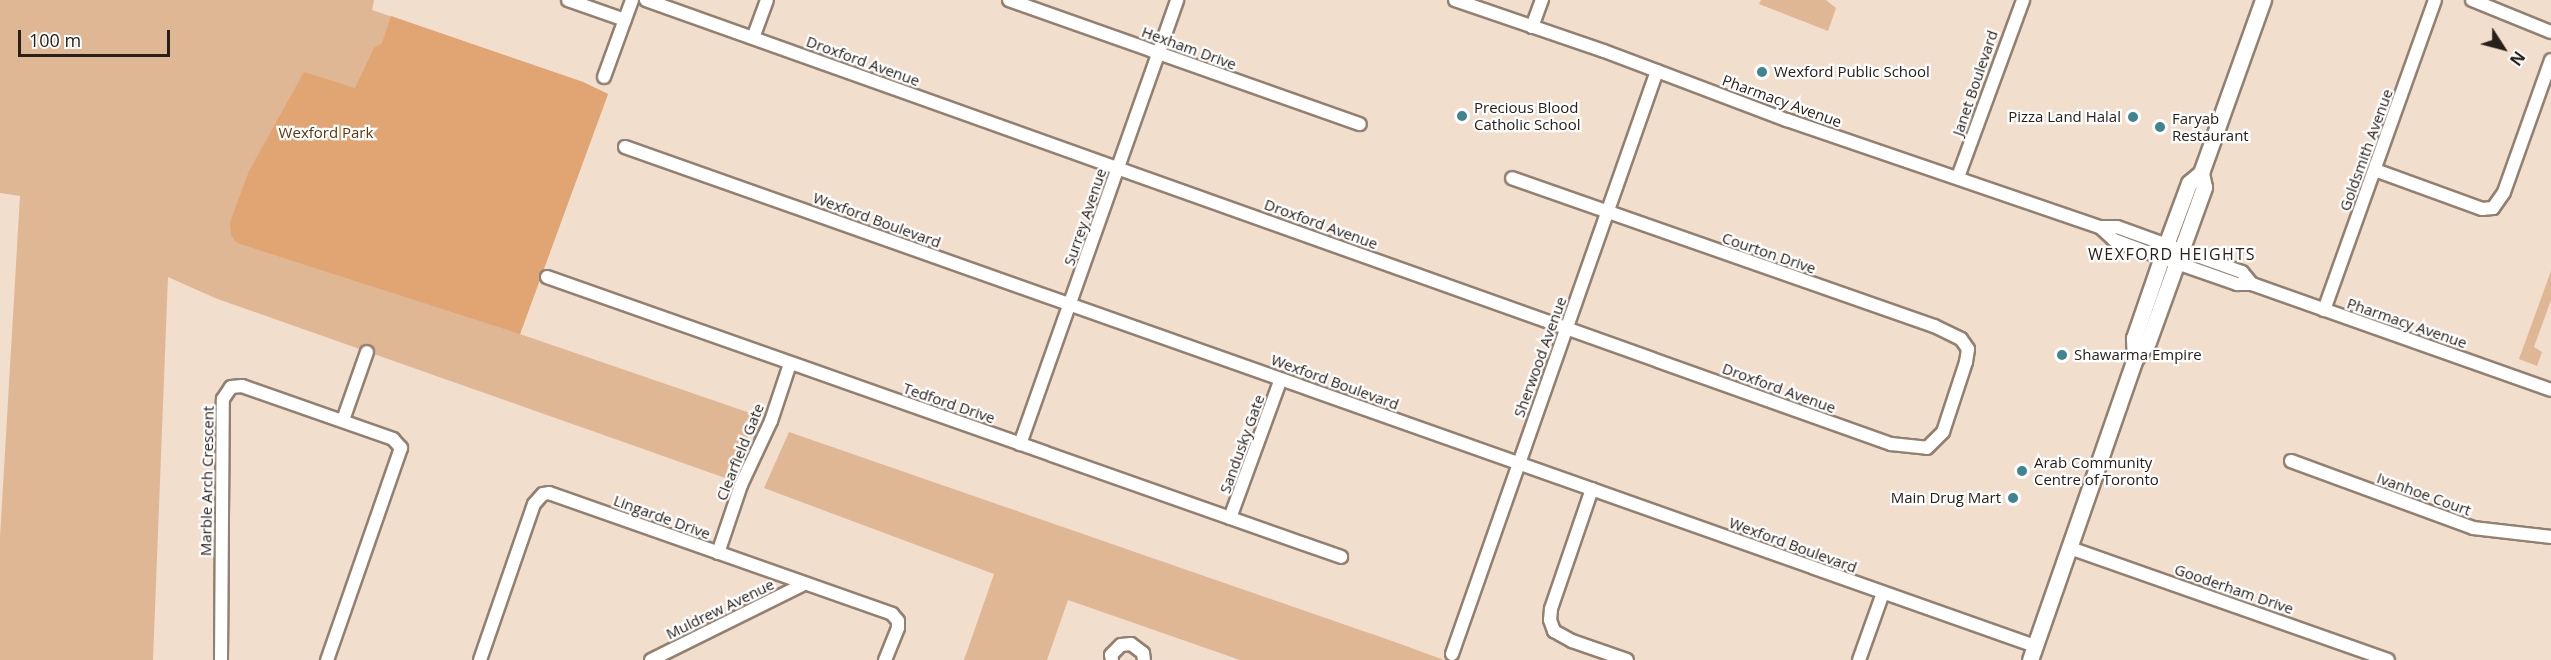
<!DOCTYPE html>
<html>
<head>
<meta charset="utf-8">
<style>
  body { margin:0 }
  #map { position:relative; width:2551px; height:660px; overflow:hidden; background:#f2decd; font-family:"Open Sans",sans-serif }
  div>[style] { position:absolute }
  .green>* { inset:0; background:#dfb795 }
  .forest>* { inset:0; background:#e0a572 }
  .roads { filter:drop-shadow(2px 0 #928071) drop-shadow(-2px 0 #928071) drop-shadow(0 2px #928071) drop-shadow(0 -2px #928071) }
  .minor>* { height:12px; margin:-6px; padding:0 6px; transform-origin:6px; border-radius:6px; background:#fff }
  .major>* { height:15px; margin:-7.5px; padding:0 7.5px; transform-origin:7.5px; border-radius:7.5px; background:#fff }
  .dots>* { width:16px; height:16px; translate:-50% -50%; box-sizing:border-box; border:3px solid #fff; border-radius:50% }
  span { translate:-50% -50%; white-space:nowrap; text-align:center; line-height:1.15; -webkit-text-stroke:4.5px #fff; paint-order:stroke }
  .street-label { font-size:15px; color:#28201a }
  .poi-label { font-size:15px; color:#28201a }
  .left { translate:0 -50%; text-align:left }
  .right { translate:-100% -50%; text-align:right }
  .park-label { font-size:15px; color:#5d360e }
  .neighbourhood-label { font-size:16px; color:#28201a; letter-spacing:1.5px }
  .north { position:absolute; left:2473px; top:18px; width:60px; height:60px; -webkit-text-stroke:4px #fff; paint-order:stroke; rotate:126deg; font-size:16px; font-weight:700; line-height:24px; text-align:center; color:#28201a }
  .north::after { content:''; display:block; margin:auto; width:21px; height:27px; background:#28201a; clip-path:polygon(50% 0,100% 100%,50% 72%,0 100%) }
  .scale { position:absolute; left:18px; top:30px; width:152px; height:27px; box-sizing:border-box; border:3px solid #28201a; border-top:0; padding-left:8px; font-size:18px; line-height:21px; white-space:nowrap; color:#28201a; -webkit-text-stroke:4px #fff; paint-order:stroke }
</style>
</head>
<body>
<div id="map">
  <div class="green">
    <div style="clip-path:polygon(0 0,374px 0,372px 10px,583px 82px,608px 94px,520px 334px,756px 415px,731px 480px,215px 298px,168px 277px,153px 660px,0 660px,0 537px,20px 196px,0 193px)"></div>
    <div style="clip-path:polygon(1761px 0,1826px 0,1836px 8px,1828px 31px,1759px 4px)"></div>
    <div style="clip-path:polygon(2551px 271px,2551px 300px,2534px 347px,2542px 352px,2537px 366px,2519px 359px)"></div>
    <div style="clip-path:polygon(789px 432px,1395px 642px,1444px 660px,1240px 660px,1068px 600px,1047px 660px,964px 660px,994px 574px,764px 488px)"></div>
  </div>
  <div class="forest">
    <div style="clip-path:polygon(391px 16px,583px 82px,608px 94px,520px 334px,237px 243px,231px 235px,230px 222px,249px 171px,304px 72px,355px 88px,374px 48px,382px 43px)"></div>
  </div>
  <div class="roads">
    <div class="minor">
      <div style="left:568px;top:0;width:60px;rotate:19.3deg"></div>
      <div style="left:646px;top:0;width:1322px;rotate:19.63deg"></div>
      <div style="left:1891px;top:444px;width:36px;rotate:6deg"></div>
      <div style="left:1927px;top:448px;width:23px;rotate:-45deg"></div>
      <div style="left:1943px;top:432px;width:74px;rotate:-71.8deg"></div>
      <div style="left:1966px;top:362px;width:13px;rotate:-81deg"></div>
      <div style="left:1968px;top:349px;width:12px;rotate:-125deg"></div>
      <div style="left:1961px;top:339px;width:30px;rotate:-154deg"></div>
      <div style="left:1934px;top:326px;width:447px;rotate:-160.7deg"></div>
      <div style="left:1009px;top:0;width:372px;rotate:19.5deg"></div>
      <div style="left:1455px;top:0;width:157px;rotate:18.9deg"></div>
      <div style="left:1604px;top:51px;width:196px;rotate:20.7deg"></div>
      <div style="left:1787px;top:120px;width:331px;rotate:18.9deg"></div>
      <div style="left:2100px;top:227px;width:17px"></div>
      <div style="left:2117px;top:227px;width:133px;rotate:19.8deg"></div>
      <div style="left:2242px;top:272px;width:16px;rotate:50deg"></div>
      <div style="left:2472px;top:0;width:85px;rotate:22.1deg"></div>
      <div style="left:1532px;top:27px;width:29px;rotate:-70deg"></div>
      <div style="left:753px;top:38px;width:40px;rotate:-69.8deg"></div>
      <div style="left:604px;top:77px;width:82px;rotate:-70deg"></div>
      <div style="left:625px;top:147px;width:1496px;rotate:19.49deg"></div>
      <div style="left:2375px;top:170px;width:114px;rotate:20deg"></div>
      <div style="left:2482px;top:209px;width:11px;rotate:-5deg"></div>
      <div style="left:2493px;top:208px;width:19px;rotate:-55deg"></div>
      <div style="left:2504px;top:192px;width:140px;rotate:-70.4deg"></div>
      <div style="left:1958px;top:177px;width:189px;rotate:-69.8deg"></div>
      <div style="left:2100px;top:227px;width:19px;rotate:43deg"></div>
      <div style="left:2114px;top:240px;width:67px;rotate:20.1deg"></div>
      <div style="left:2177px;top:263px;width:64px;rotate:19.3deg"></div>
      <div style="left:2237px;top:284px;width:15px"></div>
      <div style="left:2252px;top:284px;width:317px;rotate:19.5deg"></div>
      <div style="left:547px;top:277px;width:842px;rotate:19.42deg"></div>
      <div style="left:2324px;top:310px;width:329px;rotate:-70.3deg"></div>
      <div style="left:343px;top:420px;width:72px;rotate:-70.6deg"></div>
      <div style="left:1020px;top:444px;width:471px;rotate:-70.5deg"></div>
      <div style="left:2291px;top:461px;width:194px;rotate:20.2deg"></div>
      <div style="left:2473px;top:528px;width:79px;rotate:6.6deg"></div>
      <div style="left:1592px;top:489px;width:127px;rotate:108.9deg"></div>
      <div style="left:1551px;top:609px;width:11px;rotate:95deg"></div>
      <div style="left:1550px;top:620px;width:12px;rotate:70deg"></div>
      <div style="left:1554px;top:631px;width:21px;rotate:29deg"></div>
      <div style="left:1572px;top:641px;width:58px;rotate:19.1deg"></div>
      <div style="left:1230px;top:518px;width:148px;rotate:-69.9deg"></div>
      <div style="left:2070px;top:548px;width:337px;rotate:19.4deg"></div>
      <div style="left:718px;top:553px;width:72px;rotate:-71.3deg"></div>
      <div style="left:741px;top:485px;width:71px;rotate:-64.9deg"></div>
      <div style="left:771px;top:421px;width:60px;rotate:-71.6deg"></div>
      <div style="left:1452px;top:654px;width:618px;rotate:-70.63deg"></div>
      <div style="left:221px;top:660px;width:261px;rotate:-89.6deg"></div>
      <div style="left:223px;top:399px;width:14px;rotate:-56deg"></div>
      <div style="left:231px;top:387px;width:11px;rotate:-5deg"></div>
      <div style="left:242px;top:386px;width:160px;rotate:19.3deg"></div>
      <div style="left:393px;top:439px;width:12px;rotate:48deg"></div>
      <div style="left:401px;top:448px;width:225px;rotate:109.2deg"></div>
      <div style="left:480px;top:660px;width:165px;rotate:-70.9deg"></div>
      <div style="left:534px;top:504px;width:13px;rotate:-48deg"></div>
      <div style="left:543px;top:494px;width:6px;rotate:-9deg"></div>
      <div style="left:549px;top:493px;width:364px;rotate:19.4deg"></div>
      <div style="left:892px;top:614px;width:9px;rotate:49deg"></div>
      <div style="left:898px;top:621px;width:7px;rotate:90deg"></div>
      <div style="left:898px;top:628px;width:35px;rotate:112deg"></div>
      <div style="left:651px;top:660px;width:169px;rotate:-26.4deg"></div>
      <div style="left:1112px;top:660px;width:5px;rotate:-101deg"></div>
      <div style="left:1111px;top:655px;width:14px;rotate:-45deg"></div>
      <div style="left:1121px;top:645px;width:10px;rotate:-6deg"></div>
      <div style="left:1131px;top:644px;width:15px;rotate:37deg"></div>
      <div style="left:1143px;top:653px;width:7px;rotate:82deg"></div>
      <div style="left:1859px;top:660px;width:71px;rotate:-70.3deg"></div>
    </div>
    <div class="major">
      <div style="left:2135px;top:359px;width:21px;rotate:-93deg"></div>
      <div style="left:2134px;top:338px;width:98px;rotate:-71deg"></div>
      <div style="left:2166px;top:245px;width:66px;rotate:-69.6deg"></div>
      <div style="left:2189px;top:183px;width:16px;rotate:-40deg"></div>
      <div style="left:2201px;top:173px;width:184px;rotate:-70.3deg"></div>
      <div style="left:2030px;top:660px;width:319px;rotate:-70.8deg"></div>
      <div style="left:2135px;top:359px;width:21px;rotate:-53deg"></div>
      <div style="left:2148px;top:342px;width:165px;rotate:-70.1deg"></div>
      <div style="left:2204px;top:187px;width:14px;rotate:-102deg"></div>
    </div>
  </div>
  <div class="dots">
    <div style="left:1762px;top:72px;background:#3f8491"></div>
    <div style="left:1462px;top:116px;background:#3f8491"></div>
    <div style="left:2133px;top:117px;background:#3f8491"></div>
    <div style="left:2160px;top:127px;background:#3f8491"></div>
    <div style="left:2062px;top:355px;background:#3f8491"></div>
    <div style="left:2022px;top:471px;background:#3f8491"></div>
    <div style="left:2013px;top:498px;background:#3f8491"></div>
  </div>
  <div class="street-label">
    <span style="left:1189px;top:48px;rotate:20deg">Hexham Drive</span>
    <span style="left:863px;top:61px;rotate:20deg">Droxford Avenue</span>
    <span style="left:1975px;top:83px;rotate:-71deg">Janet Boulevard</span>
    <span style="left:1782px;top:101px;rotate:20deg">Pharmacy Avenue</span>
    <span style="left:2366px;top:150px;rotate:-70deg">Goldsmith Avenue</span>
    <span style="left:1085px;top:217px;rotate:-71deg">Surrey Avenue</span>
    <span style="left:877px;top:220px;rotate:20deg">Wexford Boulevard</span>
    <span style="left:1321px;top:224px;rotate:20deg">Droxford Avenue</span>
    <span style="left:1769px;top:253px;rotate:19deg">Courton Drive</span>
    <span style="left:2407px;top:323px;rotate:19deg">Pharmacy Avenue</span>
    <span style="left:1540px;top:357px;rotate:-70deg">Sherwood Avenue</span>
    <span style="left:1335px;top:382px;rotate:20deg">Wexford Boulevard</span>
    <span style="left:1779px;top:388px;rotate:20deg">Droxford Avenue</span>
    <span style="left:949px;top:403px;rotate:19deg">Tedford Drive</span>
    <span style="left:1242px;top:444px;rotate:-70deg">Sandusky Gate</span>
    <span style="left:740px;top:452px;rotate:-68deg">Clearfield Gate</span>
    <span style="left:207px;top:481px;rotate:-89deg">Marble Arch Crescent</span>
    <span style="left:2424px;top:494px;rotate:20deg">Ivanhoe Court</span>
    <span style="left:662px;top:517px;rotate:20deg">Lingarde Drive</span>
    <span style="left:1793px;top:545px;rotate:20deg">Wexford Boulevard</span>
    <span style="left:2234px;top:589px;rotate:19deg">Gooderham Drive</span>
    <span style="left:720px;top:609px;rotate:-26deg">Muldrew Avenue</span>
  </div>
  <div class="poi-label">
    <span class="left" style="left:1774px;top:72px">Wexford Public School</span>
    <span class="left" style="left:1474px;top:116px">Precious Blood<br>Catholic School</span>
    <span class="right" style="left:2121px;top:117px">Pizza Land Halal</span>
    <span class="left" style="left:2172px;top:127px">Faryab<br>Restaurant</span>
    <span class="left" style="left:2074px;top:355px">Shawarma Empire</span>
    <span class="left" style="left:2034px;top:471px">Arab Community<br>Centre of Toronto</span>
    <span class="right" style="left:2001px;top:498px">Main Drug Mart</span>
  </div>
  <div class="park-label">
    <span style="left:326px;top:133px">Wexford Park</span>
  </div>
  <div class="neighbourhood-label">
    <span style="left:2172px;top:254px">WEXFORD HEIGHTS</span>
  </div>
  <div class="north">N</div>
  <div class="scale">100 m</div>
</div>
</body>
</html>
